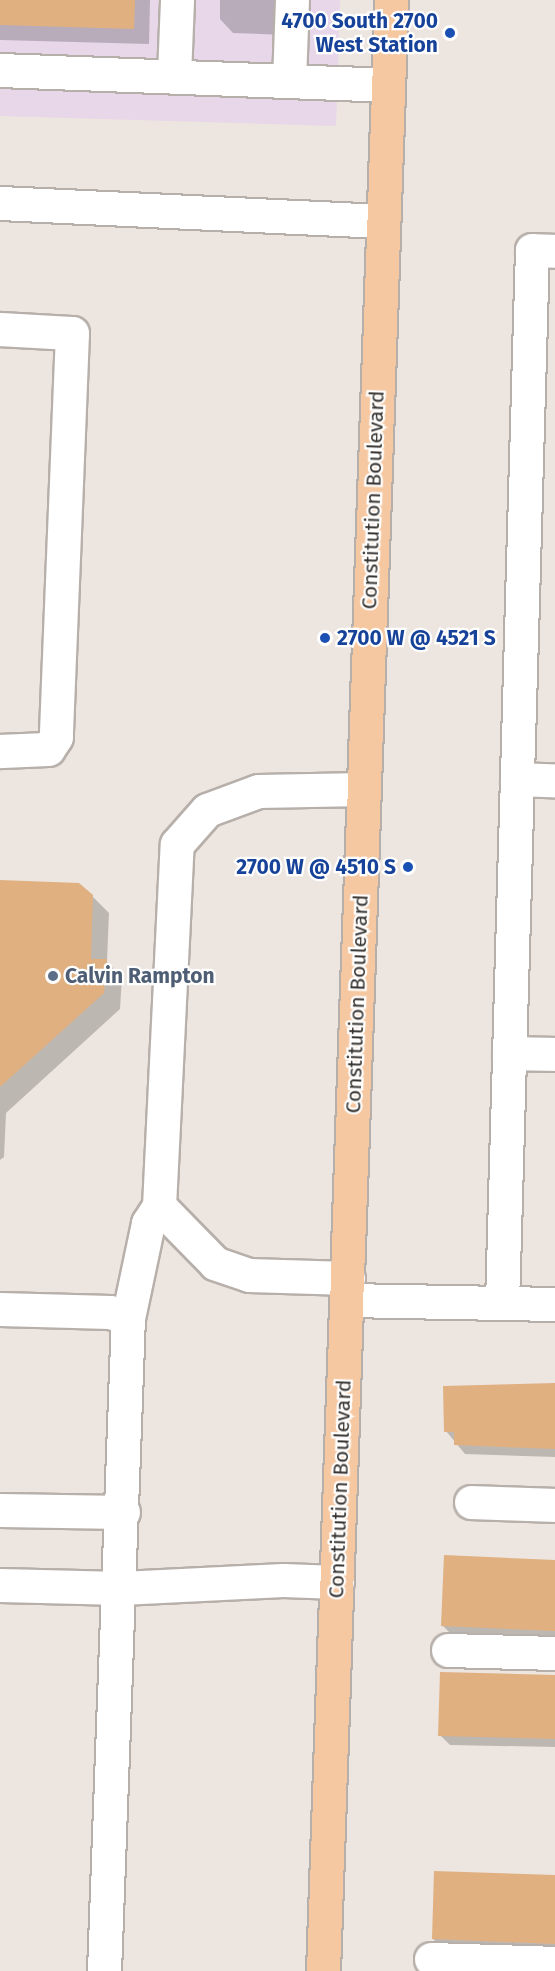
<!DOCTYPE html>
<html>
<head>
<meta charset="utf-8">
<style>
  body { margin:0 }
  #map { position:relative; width:555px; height:1971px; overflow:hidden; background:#ede5df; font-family:"Fira Sans",sans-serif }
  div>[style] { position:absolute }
  .commercial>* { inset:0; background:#e7d7e9 }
  .shadow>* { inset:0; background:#0003 }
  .building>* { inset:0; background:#e0b081 }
  .roads { filter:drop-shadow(2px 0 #b7afaa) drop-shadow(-2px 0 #b7afaa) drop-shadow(0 2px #b7afaa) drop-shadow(0 -2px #b7afaa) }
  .minor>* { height:33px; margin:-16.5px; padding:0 16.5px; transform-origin:16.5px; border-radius:16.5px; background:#fff }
  .major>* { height:33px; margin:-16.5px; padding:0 16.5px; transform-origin:16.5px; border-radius:16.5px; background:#f6c8a2 }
  .dots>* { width:16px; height:16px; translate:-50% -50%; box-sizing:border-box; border:3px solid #fff; border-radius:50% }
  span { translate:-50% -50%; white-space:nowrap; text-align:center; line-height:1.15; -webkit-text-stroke:4.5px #fff; paint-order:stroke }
  .transit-label { font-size:21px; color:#164399; font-weight:700 }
  .right { translate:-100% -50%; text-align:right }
  .left { translate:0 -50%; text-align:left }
  .street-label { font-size:21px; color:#33302d }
  .service-label { font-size:21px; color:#4e5e75; font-weight:700 }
</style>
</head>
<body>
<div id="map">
  <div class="commercial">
    <div style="clip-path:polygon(0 0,340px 0,336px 126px,0 116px)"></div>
  </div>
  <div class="shadow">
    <div style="clip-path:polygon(0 0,150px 0,149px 44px,0 40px)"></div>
    <div style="clip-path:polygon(220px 0,288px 0,286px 35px,233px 33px,220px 19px)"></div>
    <div style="clip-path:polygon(0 882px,92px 896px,109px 913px,107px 962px,122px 977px,120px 1009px,6px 1113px,4px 1157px,0 1160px)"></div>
    <div style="clip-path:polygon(555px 1384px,555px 1457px,465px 1454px,446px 1431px)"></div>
    <div style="clip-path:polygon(555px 1561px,555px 1639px,452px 1635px,442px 1625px)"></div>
    <div style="clip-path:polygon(555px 1676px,555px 1747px,450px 1745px,440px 1735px)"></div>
    <div style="clip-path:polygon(555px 1877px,555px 1952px,443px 1948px,433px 1939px)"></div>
  </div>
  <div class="building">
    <div style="clip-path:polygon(0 0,135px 0,134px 29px,0 25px)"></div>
    <div style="clip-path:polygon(0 880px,79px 883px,93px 895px,91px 959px,107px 959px,104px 993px,0 1087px)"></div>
    <div style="clip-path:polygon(555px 1383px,555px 1449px,454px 1445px,454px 1432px,444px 1432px,443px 1386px)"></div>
    <div style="clip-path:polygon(444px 1555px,555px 1560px,555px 1631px,441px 1626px)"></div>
    <div style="clip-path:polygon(440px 1672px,555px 1675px,555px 1739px,438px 1736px)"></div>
    <div style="clip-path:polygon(434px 1871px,555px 1875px,555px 1944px,432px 1939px)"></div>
  </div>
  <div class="roads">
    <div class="minor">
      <div style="left:0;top:70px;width:388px;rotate:2.2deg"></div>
      <div style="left:174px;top:75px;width:75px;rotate:-87.7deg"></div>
      <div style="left:289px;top:81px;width:81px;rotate:-87.9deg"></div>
      <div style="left:0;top:203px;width:383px;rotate:2.7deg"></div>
      <div style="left:0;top:329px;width:72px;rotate:3.2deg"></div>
      <div style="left:72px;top:333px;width:404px;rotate:92.3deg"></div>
      <div style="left:56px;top:737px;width:14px;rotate:124deg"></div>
      <div style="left:48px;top:749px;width:48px;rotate:177.6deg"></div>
      <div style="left:517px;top:779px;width:38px;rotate:2deg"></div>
      <div style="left:509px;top:1053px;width:46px;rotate:1.2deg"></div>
      <div style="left:348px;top:1278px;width:99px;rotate:-178.3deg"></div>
      <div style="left:249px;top:1275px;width:36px;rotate:-161deg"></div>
      <div style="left:215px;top:1263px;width:80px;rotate:-134.5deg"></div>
      <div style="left:159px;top:1206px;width:362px;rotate:-87.2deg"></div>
      <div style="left:177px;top:844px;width:45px;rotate:-48.6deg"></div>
      <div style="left:207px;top:810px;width:54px;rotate:-20.4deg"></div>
      <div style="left:258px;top:791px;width:106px;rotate:-1.1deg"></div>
      <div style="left:347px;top:1300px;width:208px;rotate:1.1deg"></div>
      <div style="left:502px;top:1303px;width:1053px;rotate:-88.37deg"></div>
      <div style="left:532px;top:250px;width:23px;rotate:2deg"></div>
      <div style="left:0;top:1309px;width:110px;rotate:1.6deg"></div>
      <div style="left:110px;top:1312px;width:19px;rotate:18deg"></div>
      <div style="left:471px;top:1502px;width:84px;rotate:2deg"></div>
      <div style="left:0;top:1510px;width:123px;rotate:0.9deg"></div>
      <div style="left:0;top:1585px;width:121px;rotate:1.4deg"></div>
      <div style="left:121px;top:1588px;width:162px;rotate:-2.8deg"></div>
      <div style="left:283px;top:1580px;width:54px;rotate:2.1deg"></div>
      <div style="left:448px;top:1650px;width:107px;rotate:1.6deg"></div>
      <div style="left:431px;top:1959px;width:124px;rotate:1.8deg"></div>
      <div style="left:104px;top:1971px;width:653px;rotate:-87.9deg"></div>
      <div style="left:128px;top:1318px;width:97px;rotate:-78.1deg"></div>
      <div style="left:148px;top:1223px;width:20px;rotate:-57deg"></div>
    </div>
    <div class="major">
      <div style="left:323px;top:1971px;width:1972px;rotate:-88.02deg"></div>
    </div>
  </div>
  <div class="dots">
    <div style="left:450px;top:33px;background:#1a4fb4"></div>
    <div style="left:325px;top:638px;background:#1a4fb4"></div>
    <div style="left:408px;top:867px;background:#1a4fb4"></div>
    <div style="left:53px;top:976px;background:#5c6f8a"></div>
  </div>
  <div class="transit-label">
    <span class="right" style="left:438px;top:33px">4700 South 2700<br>West Station</span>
    <span class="left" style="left:337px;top:638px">2700 W @ 4521 S</span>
    <span class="right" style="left:396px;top:867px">2700 W @ 4510 S</span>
  </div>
  <div class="street-label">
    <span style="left:373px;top:500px;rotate:-88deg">Constitution Boulevard</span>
    <span style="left:357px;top:1004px;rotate:-88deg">Constitution Boulevard</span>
    <span style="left:340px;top:1489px;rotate:-88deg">Constitution Boulevard</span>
  </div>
  <div class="service-label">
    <span class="left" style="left:65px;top:976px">Calvin Rampton</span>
  </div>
</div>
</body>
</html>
